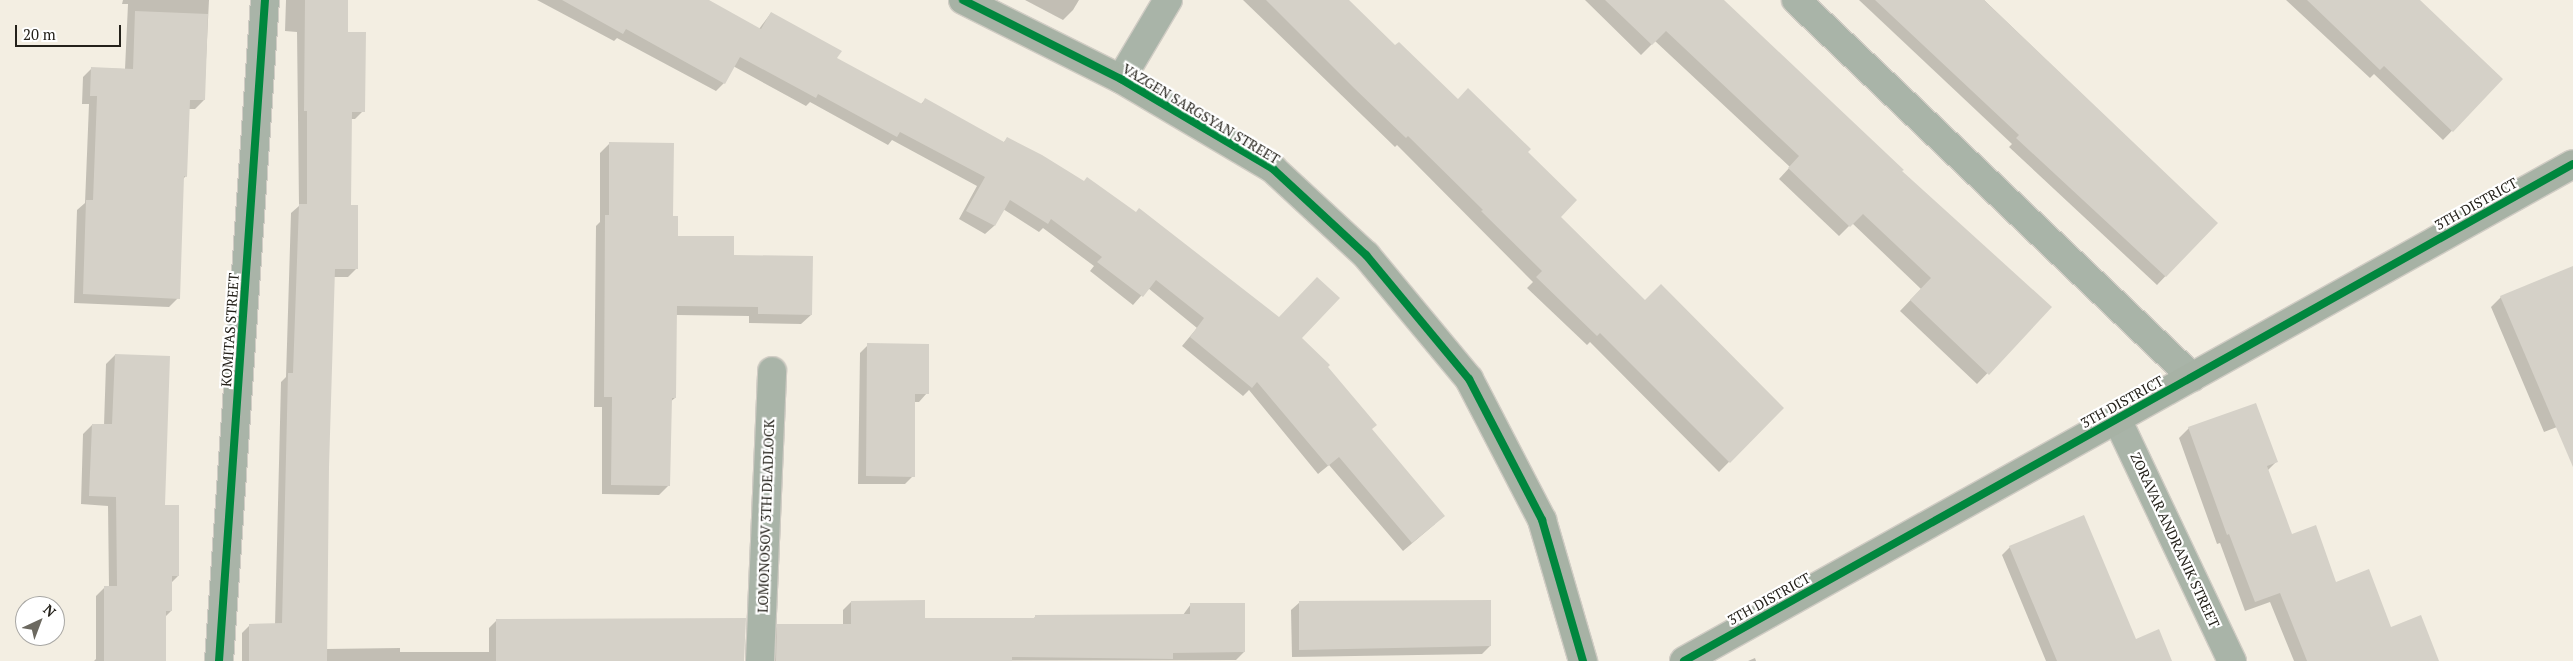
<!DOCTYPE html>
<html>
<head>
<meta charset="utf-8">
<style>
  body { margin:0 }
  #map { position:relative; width:2573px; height:661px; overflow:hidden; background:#f3eee2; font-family:"PT Serif",serif }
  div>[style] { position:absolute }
  .shadow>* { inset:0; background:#0003 }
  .building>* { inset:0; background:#d5d1c8 }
  .roads { filter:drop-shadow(1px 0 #d0ccc4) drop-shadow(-1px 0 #d0ccc4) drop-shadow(0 1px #d0ccc4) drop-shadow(0 -1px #d0ccc4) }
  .street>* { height:28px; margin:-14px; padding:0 14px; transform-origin:14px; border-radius:14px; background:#a9b4a8 }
  .secondary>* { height:28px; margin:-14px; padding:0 14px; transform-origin:14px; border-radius:14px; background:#a7b2a5 }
  .cycleway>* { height:8px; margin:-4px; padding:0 4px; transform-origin:4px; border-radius:4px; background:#00873e }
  span { translate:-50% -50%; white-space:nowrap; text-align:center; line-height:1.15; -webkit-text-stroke:4.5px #fff; paint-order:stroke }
  .street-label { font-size:14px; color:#24211a }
  .north { position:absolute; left:15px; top:596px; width:50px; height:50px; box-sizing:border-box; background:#fff; border:1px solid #a7a6a3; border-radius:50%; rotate:43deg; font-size:14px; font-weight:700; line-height:20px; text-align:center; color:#24211a }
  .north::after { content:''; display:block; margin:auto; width:18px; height:22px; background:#6c6960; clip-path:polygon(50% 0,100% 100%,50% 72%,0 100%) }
  .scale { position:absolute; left:15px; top:25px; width:106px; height:22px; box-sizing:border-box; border:2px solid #24211a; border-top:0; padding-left:6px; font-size:15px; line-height:18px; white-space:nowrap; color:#24211a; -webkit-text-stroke:4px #fff; paint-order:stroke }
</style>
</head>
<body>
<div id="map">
  <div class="shadow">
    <div style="clip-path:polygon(123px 0,209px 0,204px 100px,195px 109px,189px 109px,186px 176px,182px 180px,178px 298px,169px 307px,74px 303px,77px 210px,85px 203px,89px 104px,82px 104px,83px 77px,92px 68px,125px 69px,128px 4px,122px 4px)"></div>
    <div style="clip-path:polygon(286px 0,347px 0,347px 33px,363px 111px,355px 119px,351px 119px,350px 206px,356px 269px,348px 277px,333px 277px,328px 467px,326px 649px,400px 648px,400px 652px,489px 652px,489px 628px,497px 620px,743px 661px,242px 661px,242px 633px,250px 625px,275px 625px,281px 382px,286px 377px,291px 213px,299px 206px,297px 32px,285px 31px)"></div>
    <div style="clip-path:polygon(537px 0,706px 0,759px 29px,771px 13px,836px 59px,920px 105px,925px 100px,1003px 143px,1007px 139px,1300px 338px,1327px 367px,1435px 524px,1403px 551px,1329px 465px,1318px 474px,1249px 390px,1243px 396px,1182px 346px,1197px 328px,1148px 288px,1133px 305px,1090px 271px,1094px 266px,1043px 228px,1039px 232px,1003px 209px,994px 226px,985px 234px,959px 219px,977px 186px,892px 140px,888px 145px,810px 102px,806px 106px,733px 66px,724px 83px,716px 91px,617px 38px,614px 41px)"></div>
    <div style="clip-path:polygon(1025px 0,1079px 0,1073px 10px,1063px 20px)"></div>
    <div style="clip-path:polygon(1243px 0,1347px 0,1395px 47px,1458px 100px,1526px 152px,1559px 217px,1645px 301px,1782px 408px,1719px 472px,1590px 342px,1587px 345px,1527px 288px,1533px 282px,1397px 145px,1395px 147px)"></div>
    <div style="clip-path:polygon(1585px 0,1722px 0,1901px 171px,2050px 308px,1977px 384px,1900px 311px,1921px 289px,1852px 223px,1839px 236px,1779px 179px,1790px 167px,1655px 41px,1641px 55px)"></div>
    <div style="clip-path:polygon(1859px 0,1984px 0,2216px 223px,2157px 285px,2009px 147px,2012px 144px)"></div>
    <div style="clip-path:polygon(2286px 0,2417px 0,2502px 79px,2443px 140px,2374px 74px,2370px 78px)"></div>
    <div style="clip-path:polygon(610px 143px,671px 217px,677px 237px,732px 256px,811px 315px,801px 324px,749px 323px,749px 316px,676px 315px,675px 398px,670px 402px,669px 485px,659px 495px,602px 494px,602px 407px,594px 407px,596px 226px,600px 222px,600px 153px)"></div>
    <div style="clip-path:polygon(2573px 267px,2573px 465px,2557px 427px,2544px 432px,2491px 307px,2501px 297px)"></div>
    <div style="clip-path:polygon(868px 345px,927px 393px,919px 402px,914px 402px,913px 476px,905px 484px,858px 484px,860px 353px)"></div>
    <div style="clip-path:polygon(115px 355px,163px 507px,178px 576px,171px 583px,171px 611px,165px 617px,165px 661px,94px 661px,96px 659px,96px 596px,105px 587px,109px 587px,108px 506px,81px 504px,83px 434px,92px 425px,104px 425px,106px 364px)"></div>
    <div style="clip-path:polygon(2189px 428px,2276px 462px,2267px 471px,2291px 536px,2335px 584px,2390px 629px,2438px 661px,2294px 661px,2270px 602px,2245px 611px,2220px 543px,2217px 544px,2179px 438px)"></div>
    <div style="clip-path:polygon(2010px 547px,2136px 640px,2171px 661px,2046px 661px,2002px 555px)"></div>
    <div style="clip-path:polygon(851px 602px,923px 620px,1032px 620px,1036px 616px,1183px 615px,1191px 604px,1244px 652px,1236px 660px,768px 661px,769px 634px,778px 626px,843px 625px,843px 610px)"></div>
    <div style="clip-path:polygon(1300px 602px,1490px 646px,1482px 654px,1292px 657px,1291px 610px)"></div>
    <div style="clip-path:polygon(1755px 658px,1756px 661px,1748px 661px)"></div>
  </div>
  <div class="building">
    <div style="clip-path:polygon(305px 0,348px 0,348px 32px,366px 32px,365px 112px,352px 112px,351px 205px,358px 205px,358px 269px,335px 269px,329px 467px,327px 661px,249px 661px,249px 624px,282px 623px,288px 373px,293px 373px,299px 204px,307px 204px,307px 111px,304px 111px)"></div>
    <div style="clip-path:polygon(562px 0,709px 0,761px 29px,771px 12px,842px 51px,837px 58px,922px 104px,925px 98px,1004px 142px,1007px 137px,1042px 155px,1084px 181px,1087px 177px,1136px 212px,1139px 208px,1279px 317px,1317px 277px,1340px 298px,1302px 338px,1330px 365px,1328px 367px,1377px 425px,1372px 429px,1445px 516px,1412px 543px,1339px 457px,1328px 466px,1257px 382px,1252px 388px,1190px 337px,1204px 318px,1156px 280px,1143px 297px,1097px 262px,1102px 257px,1051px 219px,1048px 224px,1010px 200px,995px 226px,966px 211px,985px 177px,900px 132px,897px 137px,818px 94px,816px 98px,740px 57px,725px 84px,626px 29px,623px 34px)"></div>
    <div style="clip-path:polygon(1266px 0,1349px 0,1395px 45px,1399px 42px,1458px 99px,1468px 88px,1531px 149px,1528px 152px,1577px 200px,1561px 217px,1645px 300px,1661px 284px,1784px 408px,1730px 463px,1600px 333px,1597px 336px,1536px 277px,1542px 271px,1481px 211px,1483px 210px,1408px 136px,1406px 138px,1354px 88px)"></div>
    <div style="clip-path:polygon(1605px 0,1724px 0,1904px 170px,1902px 171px,2052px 307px,1989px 375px,1910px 300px,1931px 278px,1863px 214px,1850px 227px,1788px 168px,1799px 156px,1666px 31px,1652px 45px)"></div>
    <div style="clip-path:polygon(1875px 0,1984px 0,2218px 223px,2166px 277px,2016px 138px,2019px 135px)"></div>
    <div style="clip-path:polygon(2307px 0,2420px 0,2503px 79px,2453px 132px,2384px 66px,2380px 70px)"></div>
    <div style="clip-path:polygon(135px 11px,208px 14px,205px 100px,190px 100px,187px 177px,184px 176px,180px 299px,83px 294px,86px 200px,93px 200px,97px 96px,90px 96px,91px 67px,133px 69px)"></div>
    <div style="clip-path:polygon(609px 142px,674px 143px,673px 216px,678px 216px,678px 236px,734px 236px,734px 255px,813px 256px,812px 315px,758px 314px,758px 307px,677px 306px,676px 398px,672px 398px,670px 486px,611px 485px,612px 397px,604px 397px,605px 215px,609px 215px)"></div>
    <div style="clip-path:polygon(2573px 266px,2573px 467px,2500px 296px)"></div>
    <div style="clip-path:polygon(867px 343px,929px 344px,929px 394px,915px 394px,915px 477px,866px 476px)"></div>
    <div style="clip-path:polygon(115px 354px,170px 356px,165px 505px,179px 505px,179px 576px,172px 576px,172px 611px,166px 611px,166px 661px,104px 661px,104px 586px,117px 586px,116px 497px,89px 496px,92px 424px,112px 424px)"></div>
    <div style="clip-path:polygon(2256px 403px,2278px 462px,2267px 466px,2292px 534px,2316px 525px,2336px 582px,2369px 569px,2391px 627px,2421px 615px,2439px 661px,2307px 661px,2280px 593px,2255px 602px,2229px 534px,2227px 535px,2188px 427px)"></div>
    <div style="clip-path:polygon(2084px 515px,2136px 639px,2159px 629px,2172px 661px,2057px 661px,2009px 546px)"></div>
    <div style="clip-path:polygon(925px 600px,925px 618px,1035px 618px,1035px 615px,1190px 614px,1190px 603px,1245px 603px,1245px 652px,1173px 653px,1173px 659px,1012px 657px,1012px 661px,776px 661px,777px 624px,851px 624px,851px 601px)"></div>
    <div style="clip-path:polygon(1491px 600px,1491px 646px,1299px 650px,1299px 601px)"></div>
    <div style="clip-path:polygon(746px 618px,744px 661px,496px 661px,496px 619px)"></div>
  </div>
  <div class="roads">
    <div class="street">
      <div style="left:1796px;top:0;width:547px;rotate:43.59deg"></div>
      <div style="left:1121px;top:79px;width:92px;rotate:-59.3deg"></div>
      <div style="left:2117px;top:419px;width:268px;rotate:64.6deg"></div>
      <div style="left:219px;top:661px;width:663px;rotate:-86.02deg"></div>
      <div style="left:760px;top:661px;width:290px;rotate:-87.6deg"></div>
    </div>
    <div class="secondary">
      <div style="left:963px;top:0;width:177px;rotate:26.6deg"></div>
      <div style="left:1121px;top:79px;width:177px;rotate:30.6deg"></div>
      <div style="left:1273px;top:169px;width:127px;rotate:42.8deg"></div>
      <div style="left:1366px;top:255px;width:161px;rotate:50.3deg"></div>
      <div style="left:1469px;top:379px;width:159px;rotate:62.6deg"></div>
      <div style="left:1542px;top:520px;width:147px;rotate:73.8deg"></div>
      <div style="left:1684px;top:661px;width:1018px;rotate:-29.21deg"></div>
    </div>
  </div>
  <div class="cycleway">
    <div style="left:963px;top:0;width:177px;rotate:26.6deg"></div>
    <div style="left:1121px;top:79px;width:177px;rotate:30.6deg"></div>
    <div style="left:1273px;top:169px;width:127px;rotate:42.8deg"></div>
    <div style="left:1366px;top:255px;width:161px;rotate:50.3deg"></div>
    <div style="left:1469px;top:379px;width:159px;rotate:62.6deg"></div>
    <div style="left:1542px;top:520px;width:147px;rotate:73.8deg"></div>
    <div style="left:219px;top:661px;width:663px;rotate:-86.02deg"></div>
    <div style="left:1684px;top:661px;width:1018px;rotate:-29.21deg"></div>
  </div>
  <div class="street-label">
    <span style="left:1201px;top:114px;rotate:31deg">VAZGEN SARGSYAN STREET</span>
    <span style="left:2476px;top:204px;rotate:-29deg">3TH DISTRICT</span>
    <span style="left:230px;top:330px;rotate:-86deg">KOMITAS STREET</span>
    <span style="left:2122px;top:402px;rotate:-29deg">3TH DISTRICT</span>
    <span style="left:766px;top:516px;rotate:-88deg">LOMONOSOV 3TH DEADLOCK</span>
    <span style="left:2175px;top:540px;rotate:65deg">ZORAVAR ANDRANIK STREET</span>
    <span style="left:1769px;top:599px;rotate:-29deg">3TH DISTRICT</span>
  </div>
  <div class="north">N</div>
  <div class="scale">20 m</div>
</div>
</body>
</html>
